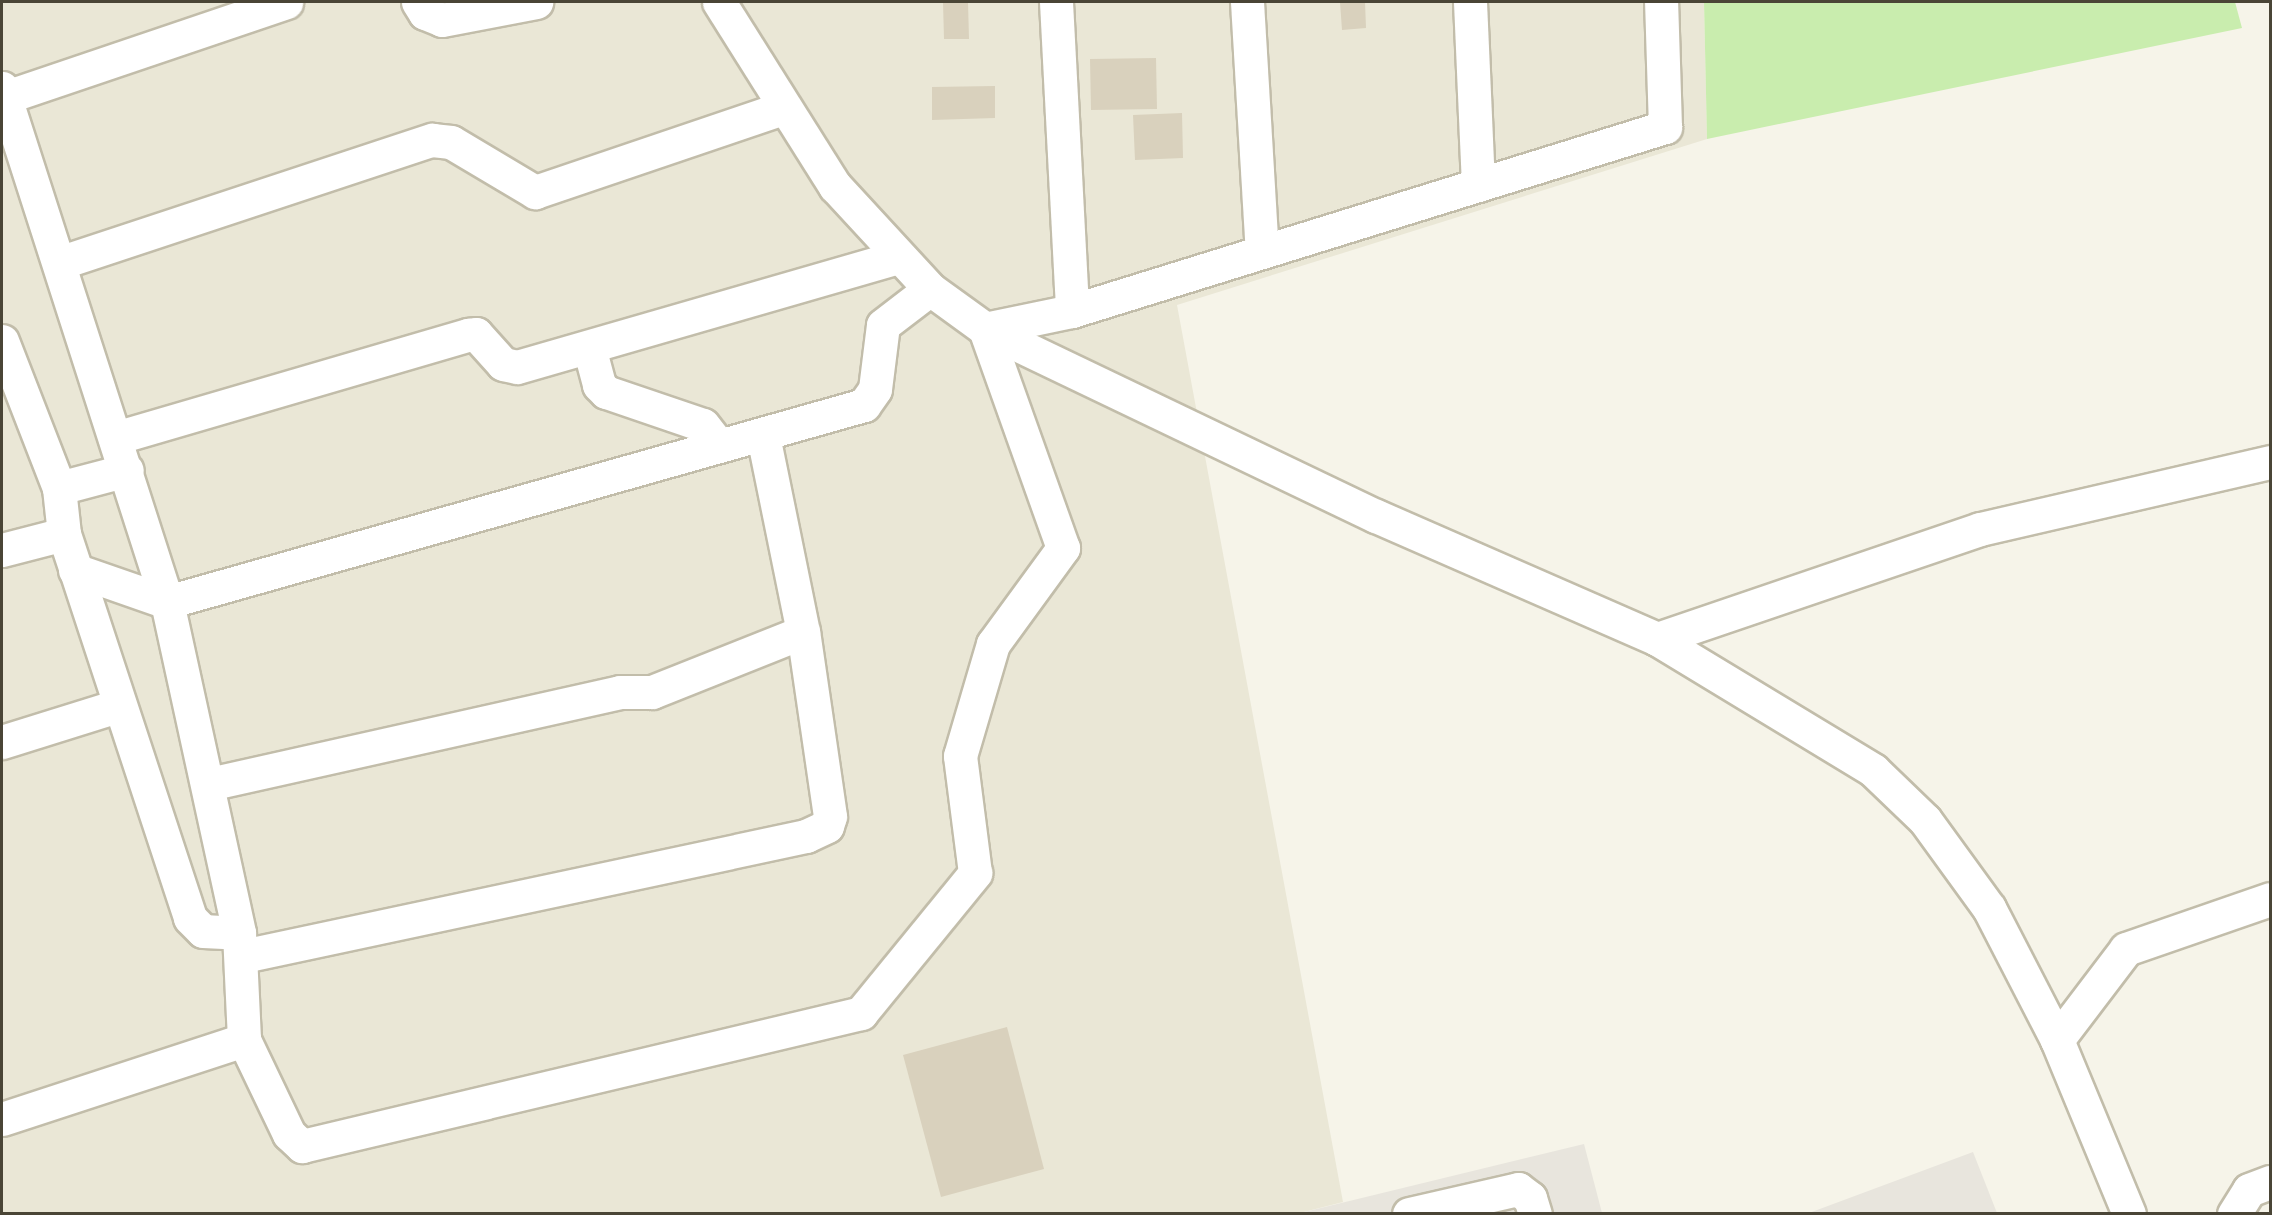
<!DOCTYPE html>
<html>
<head>
<meta charset="utf-8">
<style>
  body { margin:0 }
  #map { position:relative; width:2272px; height:1215px; overflow:hidden; background:#f6f4e9; font-family:Manrope,sans-serif }
  div>[style] { position:absolute }
  .residential>* { inset:0; background:#eae7d6 }
  .industrial>* { inset:0; background:#e8e5dd }
  .green>* { inset:0; background:#c9edae }
  .building>* { inset:0; background:#d9d1bd }
  .roads { filter:drop-shadow(2px 0 #c2bdaa) drop-shadow(-2px 0 #c2bdaa) drop-shadow(0 2px #c2bdaa) drop-shadow(0 -2px #c2bdaa) }
  .minor>* { height:33px; margin:-16.5px; padding:0 16.5px; transform-origin:16.5px; border-radius:16.5px; background:#fff }
  span { translate:-50% -50%; white-space:nowrap; text-align:center; line-height:1.15; -webkit-text-stroke:5px #fff; paint-order:stroke }
  .frame { position:absolute; inset:0; border:3px solid #4a4536; pointer-events:none }
</style>
</head>
<body>
<div id="map">
  <div class="residential">
    <div style="clip-path:polygon(2px 2px,1704px 2px,1707px 139px,1177px 305px,1343px 1202px,1296px 1214px,2px 1214px)"></div>
  </div>
  <div class="industrial">
    <div style="clip-path:polygon(1584px 1144px,1602px 1213px,1296px 1214px)"></div>
    <div style="clip-path:polygon(1973px 1152px,1997px 1213px,1809px 1213px)"></div>
  </div>
  <div class="green">
    <div style="clip-path:polygon(1704px 2px,2235px 2px,2242px 28px,1707px 139px)"></div>
  </div>
  <div class="building">
    <div style="clip-path:polygon(943px 2px,968px 2px,969px 39px,944px 39px)"></div>
    <div style="clip-path:polygon(1340px 2px,1365px 2px,1366px 28px,1342px 30px)"></div>
    <div style="clip-path:polygon(1156px 58px,1157px 109px,1091px 110px,1090px 59px)"></div>
    <div style="clip-path:polygon(995px 86px,995px 118px,932px 120px,932px 87px)"></div>
    <div style="clip-path:polygon(1182px 113px,1183px 158px,1135px 160px,1133px 115px)"></div>
    <div style="clip-path:polygon(1007px 1027px,1044px 1169px,941px 1197px,903px 1055px)"></div>
  </div>
  <div class="roads">
    <div class="minor">
      <div style="left:418px;top:2px;width:13px;rotate:58deg"></div>
      <div style="left:425px;top:13px;width:18px;rotate:22deg"></div>
      <div style="left:442px;top:20px;width:96px;rotate:-10.8deg"></div>
      <div style="left:719px;top:2px;width:218px;rotate:57.8deg"></div>
      <div style="left:835px;top:186px;width:140px;rotate:47.3deg"></div>
      <div style="left:930px;top:289px;width:68px;rotate:36deg"></div>
      <div style="left:985px;top:329px;width:433px;rotate:25.6deg"></div>
      <div style="left:1376px;top:516px;width:307px;rotate:23.6deg"></div>
      <div style="left:1657px;top:639px;width:253px;rotate:31.2deg"></div>
      <div style="left:1873px;top:770px;width:72px;rotate:43.9deg"></div>
      <div style="left:1925px;top:820px;width:109px;rotate:54deg"></div>
      <div style="left:1989px;top:908px;width:148px;rotate:62.7deg"></div>
      <div style="left:2057px;top:1040px;width:188px;rotate:67.5deg"></div>
      <div style="left:1056px;top:2px;width:309px;rotate:87deg"></div>
      <div style="left:1247px;top:2px;width:250px;rotate:86.6deg"></div>
      <div style="left:1470px;top:2px;width:183px;rotate:87.5deg"></div>
      <div style="left:2px;top:88px;width:540px;rotate:72.2deg"></div>
      <div style="left:167px;top:602px;width:339px;rotate:77.7deg"></div>
      <div style="left:239px;top:933px;width:107px;rotate:87.3deg"></div>
      <div style="left:244px;top:1040px;width:104px;rotate:64.4deg"></div>
      <div style="left:289px;top:1134px;width:18px;rotate:43deg"></div>
      <div style="left:302px;top:1146px;width:575px;rotate:-13.38deg"></div>
      <div style="left:861px;top:1013px;width:181px;rotate:-50.8deg"></div>
      <div style="left:975px;top:873px;width:118px;rotate:-97.3deg"></div>
      <div style="left:960px;top:756px;width:117px;rotate:-73.6deg"></div>
      <div style="left:993px;top:644px;width:119px;rotate:-53.9deg"></div>
      <div style="left:1063px;top:548px;width:232px;rotate:-109.6deg"></div>
      <div style="left:985px;top:329px;width:89px;rotate:-11.7deg"></div>
      <div style="left:1072px;top:311px;width:621px;rotate:-17.24deg"></div>
      <div style="left:1665px;top:127px;width:125px;rotate:-91.8deg"></div>
      <div style="left:3px;top:98px;width:299px;rotate:-18.7deg"></div>
      <div style="left:59px;top:263px;width:393px;rotate:-18.3deg"></div>
      <div style="left:432px;top:140px;width:19px;rotate:6deg"></div>
      <div style="left:451px;top:142px;width:98px;rotate:30.8deg"></div>
      <div style="left:535px;top:192px;width:262px;rotate:-18.7deg"></div>
      <div style="left:2px;top:341px;width:158px;rotate:68.8deg"></div>
      <div style="left:59px;top:488px;width:70px;rotate:-14.8deg"></div>
      <div style="left:589px;top:347px;width:39px;rotate:75deg"></div>
      <div style="left:599px;top:385px;width:10px;rotate:45deg"></div>
      <div style="left:606px;top:392px;width:102px;rotate:18.8deg"></div>
      <div style="left:703px;top:425px;width:24px;rotate:52deg"></div>
      <div style="left:115px;top:438px;width:368px;rotate:-16.3deg"></div>
      <div style="left:468px;top:335px;width:8px;rotate:-7deg"></div>
      <div style="left:476px;top:334px;width:40px;rotate:48deg"></div>
      <div style="left:503px;top:364px;width:14px;rotate:12deg"></div>
      <div style="left:517px;top:367px;width:396px;rotate:-16.1deg"></div>
      <div style="left:59px;top:488px;width:46px;rotate:83.8deg"></div>
      <div style="left:64px;top:534px;width:404px;rotate:71.8deg"></div>
      <div style="left:190px;top:918px;width:18px;rotate:45deg"></div>
      <div style="left:203px;top:931px;width:36px;rotate:3deg"></div>
      <div style="left:2px;top:550px;width:64px;rotate:-14.5deg"></div>
      <div style="left:75px;top:570px;width:97px;rotate:19.2deg"></div>
      <div style="left:167px;top:602px;width:724px;rotate:-15.78deg"></div>
      <div style="left:864px;top:405px;width:19px;rotate:-55deg"></div>
      <div style="left:875px;top:389px;width:64px;rotate:-82.9deg"></div>
      <div style="left:883px;top:325px;width:59px;rotate:-37.5deg"></div>
      <div style="left:1657px;top:639px;width:341px;rotate:-18.8deg"></div>
      <div style="left:1980px;top:529px;width:298px;rotate:-13deg"></div>
      <div style="left:2px;top:742px;width:121px;rotate:-17.4deg"></div>
      <div style="left:209px;top:784px;width:421px;rotate:-12.6deg"></div>
      <div style="left:620px;top:692px;width:32px"></div>
      <div style="left:652px;top:692px;width:162px;rotate:-21.7deg"></div>
      <div style="left:243px;top:956px;width:576px;rotate:-12.03deg"></div>
      <div style="left:806px;top:836px;width:23px;rotate:-25deg"></div>
      <div style="left:827px;top:826px;width:10px;rotate:-73deg"></div>
      <div style="left:830px;top:816px;width:186px;rotate:-98.3deg"></div>
      <div style="left:803px;top:632px;width:201px;rotate:-101.5deg"></div>
      <div style="left:2057px;top:1040px;width:114px;rotate:-52.8deg"></div>
      <div style="left:2126px;top:949px;width:152px;rotate:-19.1deg"></div>
      <div style="left:2px;top:1119px;width:255px;rotate:-18.1deg"></div>
      <div style="left:1409px;top:1214px;width:112px;rotate:-12.9deg"></div>
      <div style="left:1518px;top:1189px;width:15px;rotate:37deg"></div>
      <div style="left:1530px;top:1198px;width:17px;rotate:73deg"></div>
      <div style="left:2234px;top:1214px;width:28px;rotate:-58deg"></div>
      <div style="left:2249px;top:1190px;width:22px;rotate:-21deg"></div>
    </div>
  </div>
  <div class="frame"></div>
</div>
</body>
</html>
